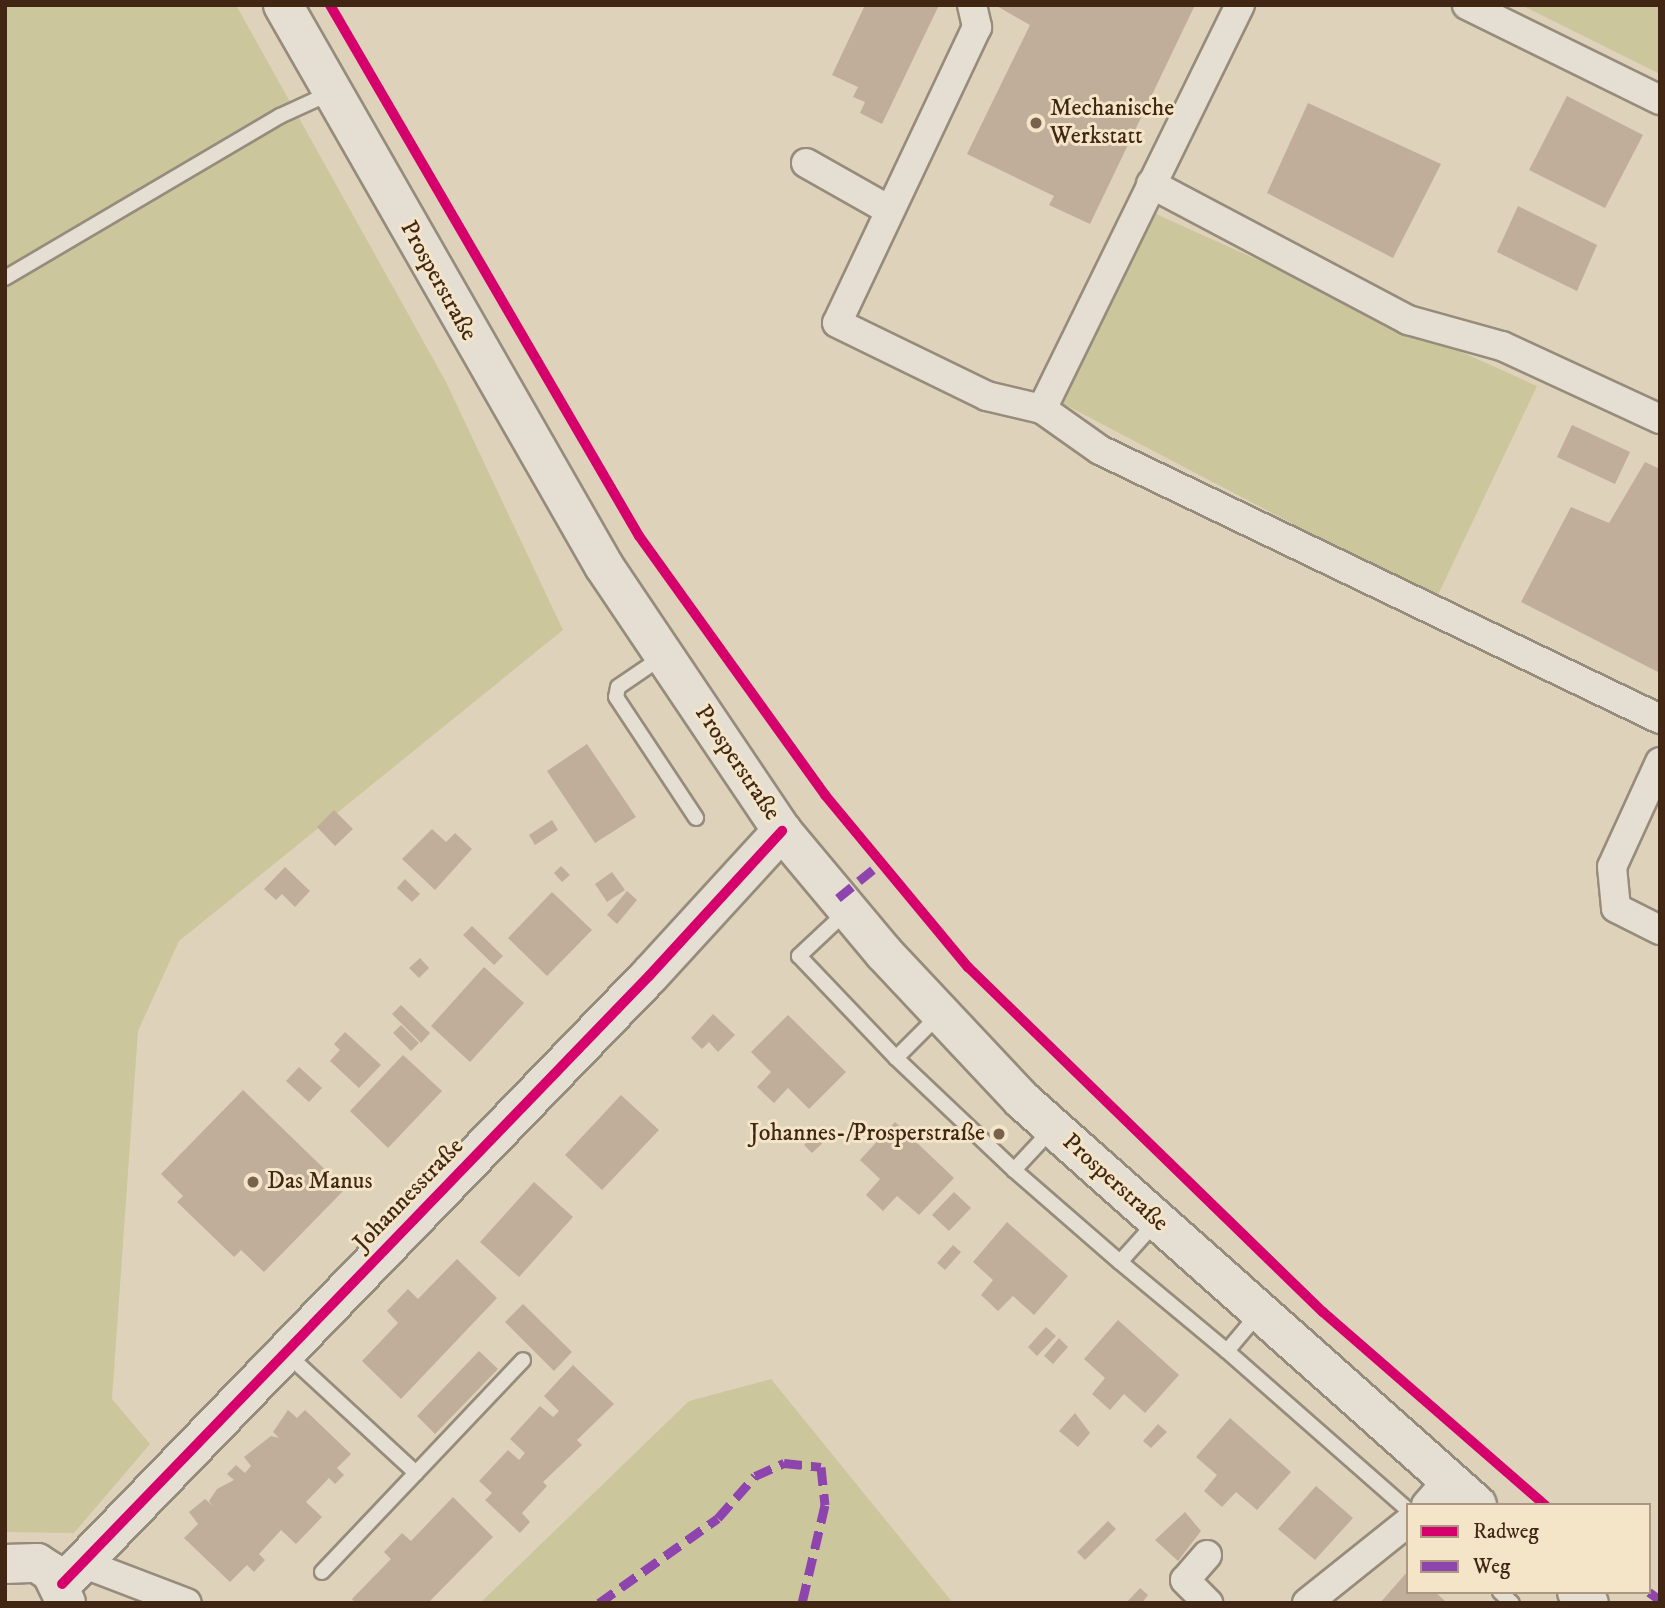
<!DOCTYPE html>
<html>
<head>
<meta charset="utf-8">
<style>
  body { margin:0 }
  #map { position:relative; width:1665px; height:1608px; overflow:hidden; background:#dfd2ba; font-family:"IM FELL DW Pica",serif }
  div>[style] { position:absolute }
  .green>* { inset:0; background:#ccc69d }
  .building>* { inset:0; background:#c0ad9a }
  .roads { filter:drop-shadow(2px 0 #978c7c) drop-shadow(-2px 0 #978c7c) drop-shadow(0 2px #978c7c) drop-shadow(0 -2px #978c7c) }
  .lane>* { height:14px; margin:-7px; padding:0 7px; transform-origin:7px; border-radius:7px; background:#e5ded2 }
  .street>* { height:28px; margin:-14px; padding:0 14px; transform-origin:14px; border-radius:14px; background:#e5ded2 }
  .secondary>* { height:38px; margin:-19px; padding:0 19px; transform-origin:19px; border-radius:19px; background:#e5ded2 }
  .quiet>* { height:9px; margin-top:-4.5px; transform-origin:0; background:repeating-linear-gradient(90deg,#8e44ad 0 18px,transparent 0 27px) }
  .cycleway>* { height:10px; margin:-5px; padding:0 5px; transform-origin:5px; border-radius:5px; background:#d6006c }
  .dots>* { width:19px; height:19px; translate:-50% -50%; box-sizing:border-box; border:4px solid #f4e4c8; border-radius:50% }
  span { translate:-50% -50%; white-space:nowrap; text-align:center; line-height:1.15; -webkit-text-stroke:6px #f4e4c8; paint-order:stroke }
  .poi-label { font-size:24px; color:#412614 }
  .left { translate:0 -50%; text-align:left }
  .right { translate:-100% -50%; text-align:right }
  .street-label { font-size:24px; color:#412614 }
  .frame { position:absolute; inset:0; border:7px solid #412614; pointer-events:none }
  .legend { position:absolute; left:1406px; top:1503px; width:245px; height:91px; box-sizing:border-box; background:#f4e4c8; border:2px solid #ac9880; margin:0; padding:9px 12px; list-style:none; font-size:21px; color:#412614 }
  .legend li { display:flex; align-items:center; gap:14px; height:35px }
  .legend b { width:35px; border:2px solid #ac9880 }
</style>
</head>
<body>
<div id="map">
  <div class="green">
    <div style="clip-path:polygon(5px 5px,236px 5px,446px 382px,563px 630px,179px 941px,138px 1031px,112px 1399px,150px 1444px,74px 1533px,5px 1532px)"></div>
    <div style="clip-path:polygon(1521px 5px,1660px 5px,1660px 74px)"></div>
    <div style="clip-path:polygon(1145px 209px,1537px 386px,1436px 599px,1058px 401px)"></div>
    <div style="clip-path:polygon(771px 1379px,953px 1603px,480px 1603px,689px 1401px)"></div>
  </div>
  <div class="building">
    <div style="clip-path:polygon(865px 5px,939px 5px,882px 124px,860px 113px,865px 102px,853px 97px,858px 87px,832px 75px)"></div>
    <div style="clip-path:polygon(995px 5px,1195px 5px,1090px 224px,1049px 205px,1054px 196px,967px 154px,1030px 25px)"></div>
    <div style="clip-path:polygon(1567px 96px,1643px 135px,1605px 208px,1529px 170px)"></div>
    <div style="clip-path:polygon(1308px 103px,1441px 164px,1393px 258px,1267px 193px)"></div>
    <div style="clip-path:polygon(1518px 206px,1597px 245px,1577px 291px,1497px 252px)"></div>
    <div style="clip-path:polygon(1572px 425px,1630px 452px,1615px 484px,1557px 457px)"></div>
    <div style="clip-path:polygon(1645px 462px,1660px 469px,1660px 673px,1521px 602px,1571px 507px,1609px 523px)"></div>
    <div style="clip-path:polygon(587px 744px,636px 817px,595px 843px,547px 771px)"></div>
    <div style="clip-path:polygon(334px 810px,353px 829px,335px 846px,317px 827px)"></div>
    <div style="clip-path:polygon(552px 820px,558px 830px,535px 845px,529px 835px)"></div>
    <div style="clip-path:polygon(432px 829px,446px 842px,455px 833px,472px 849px,435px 890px,402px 859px)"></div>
    <div style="clip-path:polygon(561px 866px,570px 875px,562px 882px,554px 873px)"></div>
    <div style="clip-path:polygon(285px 867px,310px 891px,295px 907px,282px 894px,276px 900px,264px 889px)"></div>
    <div style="clip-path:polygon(612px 872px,625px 890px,607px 902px,595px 884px)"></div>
    <div style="clip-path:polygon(405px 879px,420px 894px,412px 902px,397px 888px)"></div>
    <div style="clip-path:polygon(627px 891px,637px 900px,617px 924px,607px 915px)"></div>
    <div style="clip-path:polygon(552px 892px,592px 930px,547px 976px,508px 938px)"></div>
    <div style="clip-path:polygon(472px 926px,503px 956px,494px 965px,463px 935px)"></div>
    <div style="clip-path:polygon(420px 958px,429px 968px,419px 978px,409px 968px)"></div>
    <div style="clip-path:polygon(484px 967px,524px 1003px,470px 1062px,431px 1026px)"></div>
    <div style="clip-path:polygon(401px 1005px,430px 1033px,421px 1043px,392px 1014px)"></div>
    <div style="clip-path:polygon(713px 1014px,735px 1035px,718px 1052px,709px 1042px,702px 1049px,691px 1038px)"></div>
    <div style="clip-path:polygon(788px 1015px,846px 1072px,809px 1109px,788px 1088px,774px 1103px,757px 1087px,771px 1072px,751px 1052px)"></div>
    <div style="clip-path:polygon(401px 1025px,419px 1043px,411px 1051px,393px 1033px)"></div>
    <div style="clip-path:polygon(345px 1032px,381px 1065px,359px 1088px,330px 1061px,340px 1050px,334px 1044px)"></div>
    <div style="clip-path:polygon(403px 1055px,442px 1091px,388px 1148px,350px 1111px)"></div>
    <div style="clip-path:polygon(299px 1067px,322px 1088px,309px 1102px,286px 1081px)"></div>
    <div style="clip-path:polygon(243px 1090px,345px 1189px,264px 1272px,241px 1250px,234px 1257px,177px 1202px,183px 1196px,161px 1174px)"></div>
    <div style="clip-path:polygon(621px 1095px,659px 1130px,602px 1190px,565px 1155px)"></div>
    <div style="clip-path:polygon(895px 1122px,954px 1178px,919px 1215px,897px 1196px,883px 1211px,866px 1195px,880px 1179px,860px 1160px)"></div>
    <div style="clip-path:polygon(820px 1129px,828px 1138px,812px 1153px,804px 1145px)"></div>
    <div style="clip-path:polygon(534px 1182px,573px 1217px,519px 1277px,480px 1242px)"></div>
    <div style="clip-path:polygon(954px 1192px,971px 1208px,949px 1231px,932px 1215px)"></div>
    <div style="clip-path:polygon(1007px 1222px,1068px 1276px,1034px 1315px,1013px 1296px,998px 1311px,981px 1295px,993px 1280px,973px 1262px)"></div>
    <div style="clip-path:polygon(953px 1245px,961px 1252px,945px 1270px,937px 1263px)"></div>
    <div style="clip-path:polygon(457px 1259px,497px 1298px,401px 1399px,362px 1361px,398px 1323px,387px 1311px,408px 1289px,418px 1299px)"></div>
    <div style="clip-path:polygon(523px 1304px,572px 1352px,554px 1371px,505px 1322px)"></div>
    <div style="clip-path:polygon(1118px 1320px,1179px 1375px,1145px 1413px,1124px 1394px,1110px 1410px,1092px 1394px,1105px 1378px,1084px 1359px)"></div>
    <div style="clip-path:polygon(1046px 1327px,1056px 1336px,1037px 1356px,1028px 1347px)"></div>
    <div style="clip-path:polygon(1059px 1338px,1068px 1347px,1053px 1364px,1044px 1356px)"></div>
    <div style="clip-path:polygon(479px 1351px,498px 1369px,435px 1434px,417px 1416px)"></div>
    <div style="clip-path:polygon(573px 1365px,614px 1404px,577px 1440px,582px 1445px,543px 1482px,547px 1486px,522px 1513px,530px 1522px,520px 1533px,485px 1500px,492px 1493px,479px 1481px,508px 1450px,519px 1460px,525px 1453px,510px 1439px,540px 1406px,553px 1417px,559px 1411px,544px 1396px)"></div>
    <div style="clip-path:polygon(288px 1410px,297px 1418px,305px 1410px,351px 1454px,337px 1468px,344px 1475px,335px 1484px,329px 1478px,306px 1502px,322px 1517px,296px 1544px,281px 1530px,259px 1554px,265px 1560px,254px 1572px,247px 1565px,230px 1582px,184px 1538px,198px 1524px,189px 1512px,205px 1499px,213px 1506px,209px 1501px,217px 1489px,234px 1480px,227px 1474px,236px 1465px,245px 1473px,251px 1466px,244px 1457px,271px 1436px,279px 1438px,273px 1432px)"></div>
    <div style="clip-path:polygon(1075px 1413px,1090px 1433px,1078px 1447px,1059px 1431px)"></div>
    <div style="clip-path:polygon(1230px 1418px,1291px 1472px,1257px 1510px,1236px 1492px,1222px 1507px,1204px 1491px,1217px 1475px,1196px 1457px)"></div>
    <div style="clip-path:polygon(1158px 1424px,1167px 1432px,1151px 1448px,1143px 1441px)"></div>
    <div style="clip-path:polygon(1316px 1486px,1353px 1518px,1315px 1560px,1278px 1529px)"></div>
    <div style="clip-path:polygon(453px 1497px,493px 1537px,428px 1603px,355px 1603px,352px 1599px,391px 1559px,384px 1552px,402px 1533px,411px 1541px)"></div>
    <div style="clip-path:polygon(1185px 1512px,1201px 1531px,1178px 1561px,1155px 1540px)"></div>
    <div style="clip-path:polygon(1108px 1521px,1116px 1529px,1085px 1560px,1077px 1552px)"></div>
    <div style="clip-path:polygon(1408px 1571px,1408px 1592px,1435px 1592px,1445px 1601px,1380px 1603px)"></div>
    <div style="clip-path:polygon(1140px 1588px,1148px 1595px,1142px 1603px,1126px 1603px)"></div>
  </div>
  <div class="roads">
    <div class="lane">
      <div style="left:5px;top:278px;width:319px;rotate:-30.5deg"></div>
      <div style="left:280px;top:116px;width:55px;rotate:-24.7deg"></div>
      <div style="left:662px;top:657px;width:53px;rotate:145.7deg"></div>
      <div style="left:618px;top:687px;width:10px;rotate:101deg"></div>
      <div style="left:616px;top:697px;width:145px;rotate:56.5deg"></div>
      <div style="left:847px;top:911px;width:66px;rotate:136.8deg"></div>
      <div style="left:799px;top:956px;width:141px;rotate:46.4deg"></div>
      <div style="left:896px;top:1058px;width:61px;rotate:-45deg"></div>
      <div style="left:896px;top:1058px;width:163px;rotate:43.5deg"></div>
      <div style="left:1014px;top:1170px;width:57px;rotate:-47.1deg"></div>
      <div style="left:1014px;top:1170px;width:140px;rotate:41deg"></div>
      <div style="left:1120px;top:1262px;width:54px;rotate:-48deg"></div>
      <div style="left:1120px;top:1262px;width:139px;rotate:39.8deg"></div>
      <div style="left:1227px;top:1351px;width:50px;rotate:-49.9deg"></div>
      <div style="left:1227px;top:1351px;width:241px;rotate:41.3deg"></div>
      <div style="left:286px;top:1353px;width:177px;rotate:42.7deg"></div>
      <div style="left:322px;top:1572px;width:292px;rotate:-46.5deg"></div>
      <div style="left:1500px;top:1592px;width:16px;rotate:43deg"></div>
    </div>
    <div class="street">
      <div style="left:972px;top:5px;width:23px;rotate:77deg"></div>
      <div style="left:977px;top:27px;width:327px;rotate:115.3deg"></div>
      <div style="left:837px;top:323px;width:167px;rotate:26deg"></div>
      <div style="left:987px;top:396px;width:57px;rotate:13.3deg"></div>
      <div style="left:1042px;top:409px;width:450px;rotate:-63.9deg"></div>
      <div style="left:1467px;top:5px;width:215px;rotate:26.2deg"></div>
      <div style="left:806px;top:163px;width:95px;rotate:29.5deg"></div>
      <div style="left:1151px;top:184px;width:291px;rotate:27.9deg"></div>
      <div style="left:1408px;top:320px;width:98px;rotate:15.5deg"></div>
      <div style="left:1502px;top:346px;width:174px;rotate:24.8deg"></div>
      <div style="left:1042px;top:409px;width:71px;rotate:35.3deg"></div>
      <div style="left:1100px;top:450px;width:621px;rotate:25.66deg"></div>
      <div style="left:1660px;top:762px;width:115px;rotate:114.6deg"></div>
      <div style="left:1612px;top:867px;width:41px;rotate:84.4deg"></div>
      <div style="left:1616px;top:908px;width:49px;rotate:26.6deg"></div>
      <div style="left:1426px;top:1505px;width:33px;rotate:-49deg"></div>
      <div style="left:1207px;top:1555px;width:33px;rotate:131deg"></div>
      <div style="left:1185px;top:1580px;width:33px;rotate:45deg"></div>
      <div style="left:82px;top:1563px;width:112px;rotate:20.9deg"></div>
      <div style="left:1307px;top:1603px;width:129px;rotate:-38.7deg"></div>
    </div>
    <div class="secondary">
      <div style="left:283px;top:5px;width:646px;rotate:60.22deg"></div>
      <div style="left:604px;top:566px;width:319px;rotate:56.1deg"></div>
      <div style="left:782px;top:831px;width:159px;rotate:50.1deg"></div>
      <div style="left:884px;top:953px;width:202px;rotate:46.8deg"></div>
      <div style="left:1022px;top:1100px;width:609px;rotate:41.67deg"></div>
      <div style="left:5px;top:1564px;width:32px;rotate:-2deg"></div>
      <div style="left:37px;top:1563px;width:17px;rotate:33deg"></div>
      <div style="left:51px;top:1572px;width:34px;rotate:64deg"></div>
      <div style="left:62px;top:1584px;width:845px;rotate:-46.01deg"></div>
      <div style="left:649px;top:976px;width:197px;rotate:-47.5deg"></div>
      <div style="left:1577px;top:1592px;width:16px;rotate:43deg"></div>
    </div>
  </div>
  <div class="quiet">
    <div style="left:838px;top:898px;width:55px;rotate:-39.1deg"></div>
    <div style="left:1649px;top:1592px;width:14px;rotate:36deg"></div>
    <div style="left:599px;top:1603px;width:146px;rotate:-35.5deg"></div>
    <div style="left:718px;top:1518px;width:56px;rotate:-48.6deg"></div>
    <div style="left:755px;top:1476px;width:32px;rotate:-24deg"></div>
    <div style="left:784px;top:1463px;width:37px;rotate:6deg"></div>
    <div style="left:821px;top:1467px;width:38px;rotate:84deg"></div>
    <div style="left:825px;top:1505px;width:101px;rotate:103.2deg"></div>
  </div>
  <div class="cycleway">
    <div style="left:330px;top:5px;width:614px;rotate:59.8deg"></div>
    <div style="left:639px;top:536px;width:319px;rotate:54.3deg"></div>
    <div style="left:825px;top:795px;width:224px;rotate:50.3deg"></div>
    <div style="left:968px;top:967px;width:495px;rotate:44.2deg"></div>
    <div style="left:1323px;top:1312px;width:294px;rotate:41deg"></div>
    <div style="left:62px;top:1584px;width:845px;rotate:-46.01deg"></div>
    <div style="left:649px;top:976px;width:197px;rotate:-47.5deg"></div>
  </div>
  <div class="dots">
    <div style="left:1036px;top:123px;background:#78624e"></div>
    <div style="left:999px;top:1134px;background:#78624e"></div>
    <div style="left:253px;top:1182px;background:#78624e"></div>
  </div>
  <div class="poi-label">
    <span class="left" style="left:1050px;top:123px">Mechanische<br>Werkstatt</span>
    <span class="right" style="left:985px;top:1134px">Johannes-/Prosperstraße</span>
    <span class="left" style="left:267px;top:1182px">Das Manus</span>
  </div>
  <div class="street-label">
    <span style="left:438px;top:281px;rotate:61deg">Prosperstraße</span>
    <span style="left:737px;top:763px;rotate:56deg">Prosperstraße</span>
    <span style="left:1115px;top:1183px;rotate:42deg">Prosperstraße</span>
    <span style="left:409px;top:1195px;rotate:-46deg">Johannesstraße</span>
  </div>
  <div class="frame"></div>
  <ul class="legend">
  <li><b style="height:9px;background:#d6006c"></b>Radweg</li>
  <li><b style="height:9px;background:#8e44ad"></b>Weg</li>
  </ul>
</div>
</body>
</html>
